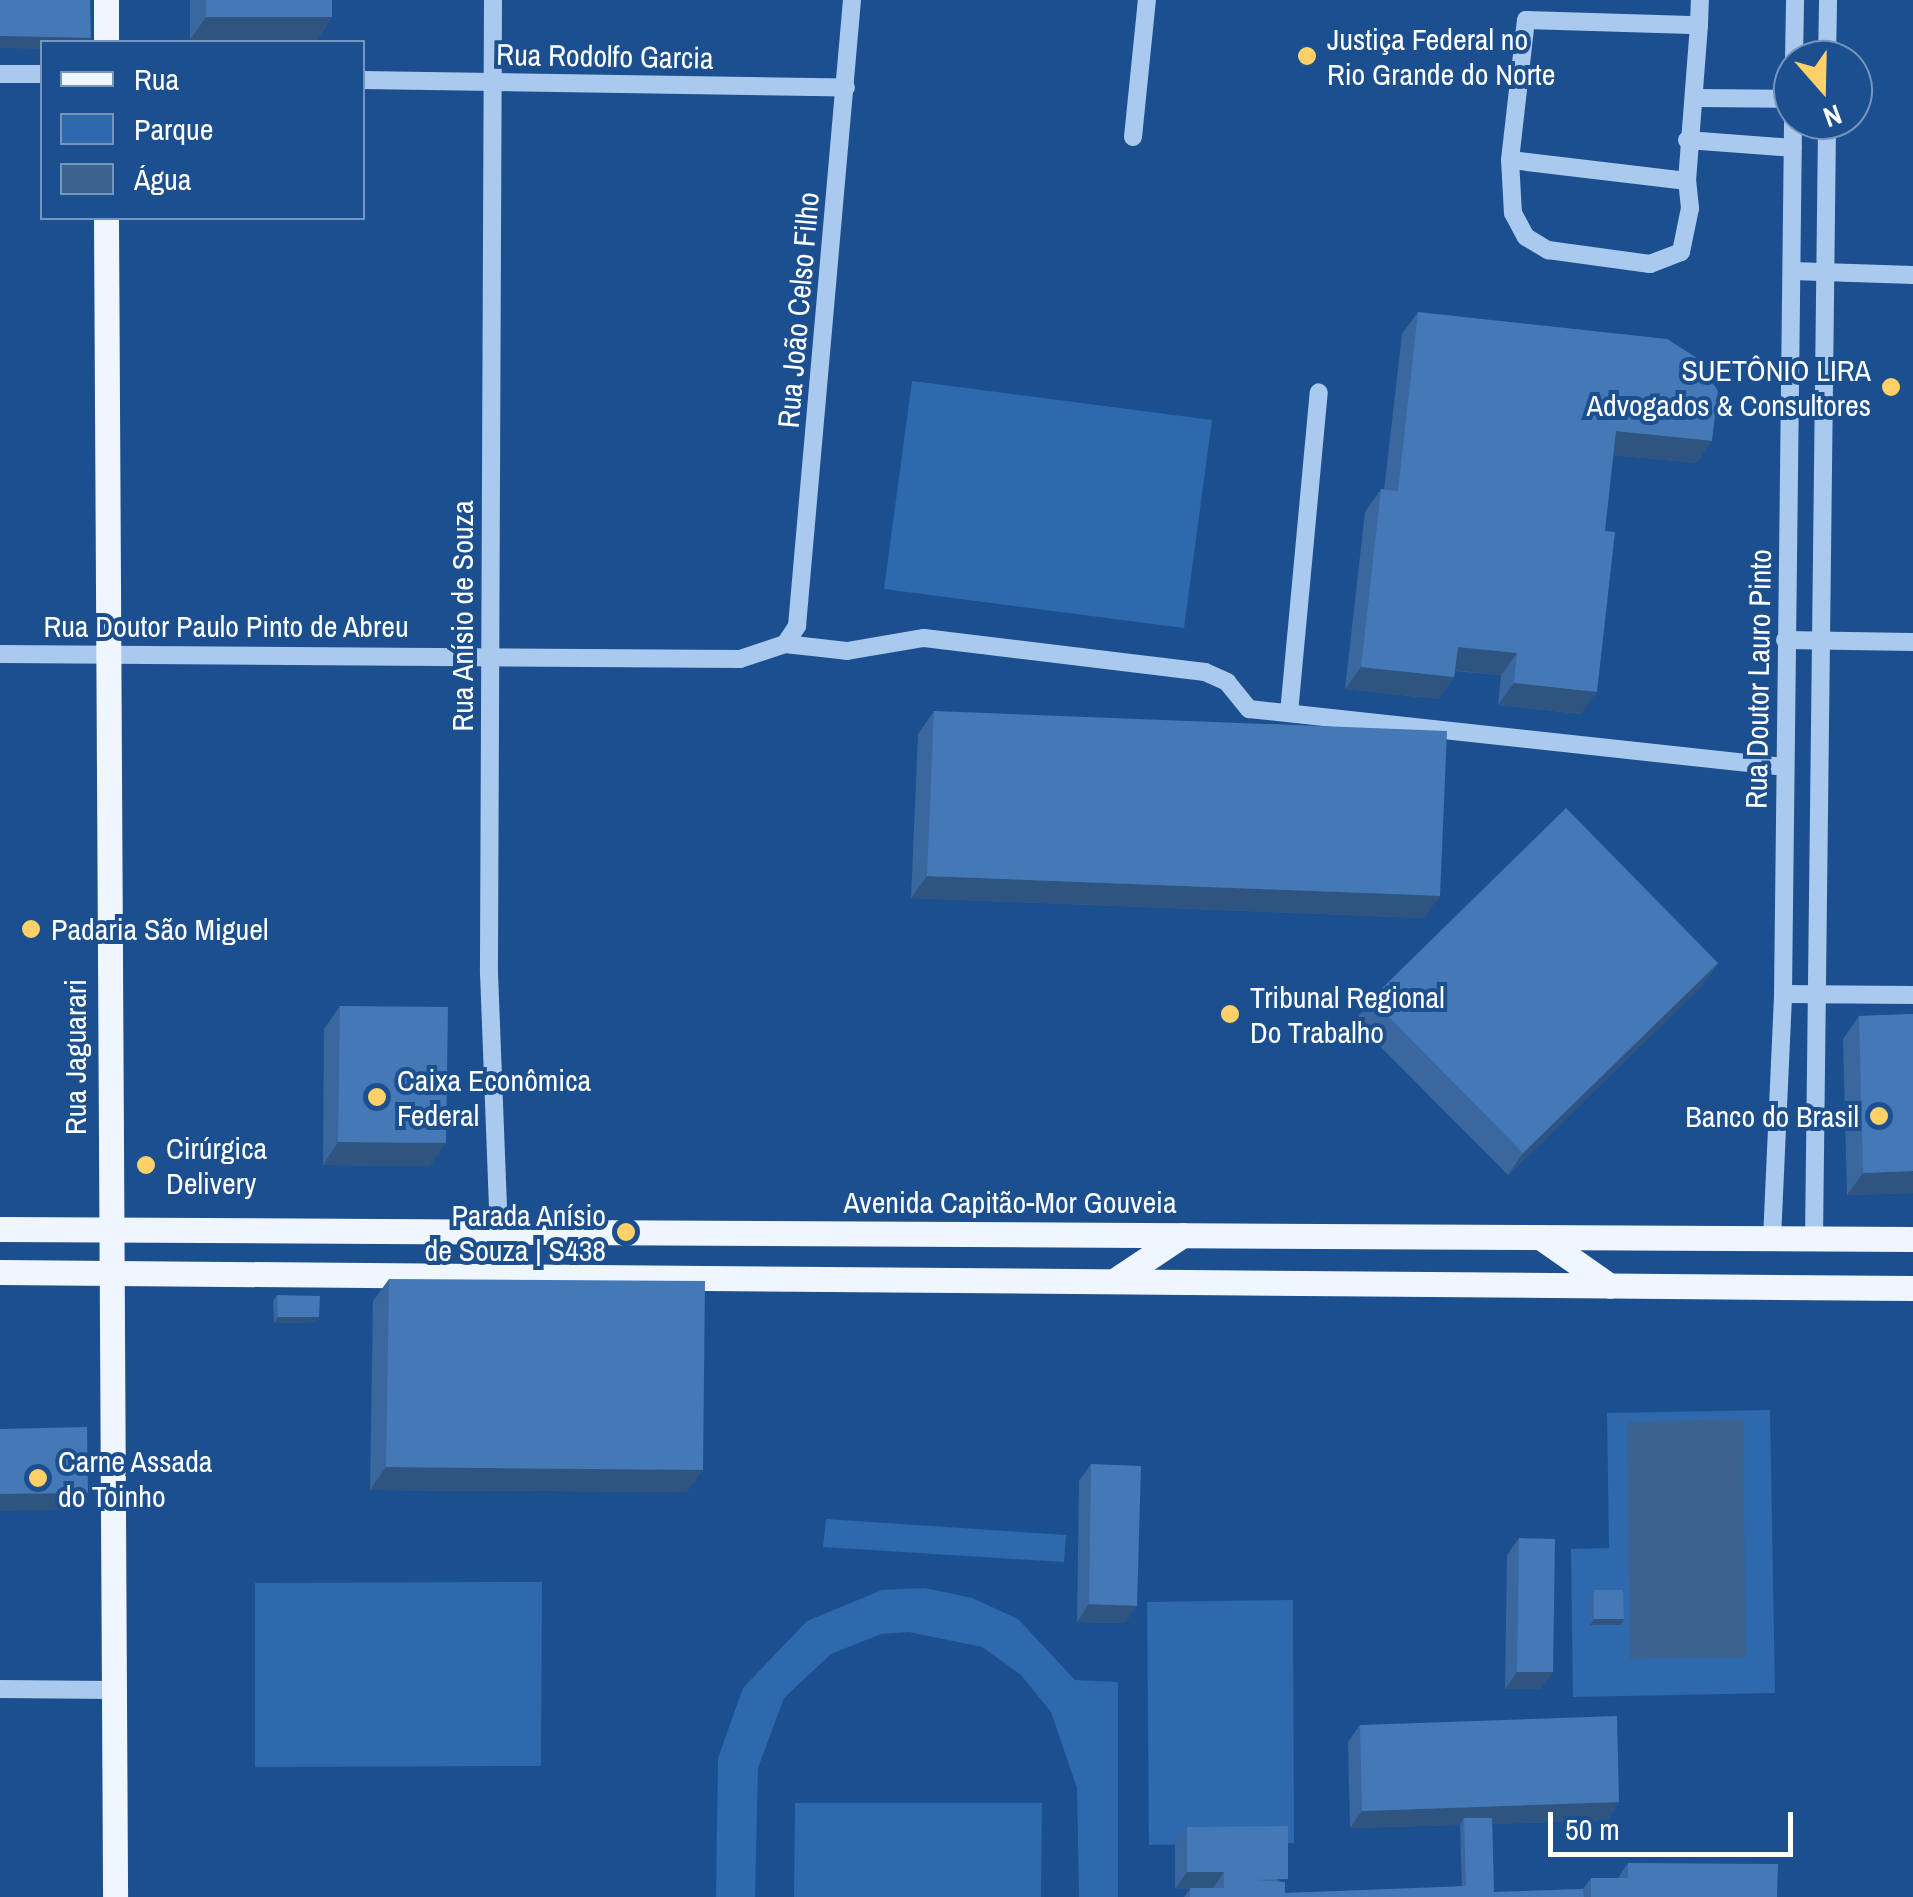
<!DOCTYPE html>
<html>
<head>
<meta charset="utf-8">
<style>
  body { margin:0 }
  #map { position:relative; width:1913px; height:1897px; overflow:hidden; background:#1b4f8f; font-family:"Archivo Narrow",sans-serif }
  div>[style] { position:absolute }
  .green>* { inset:0; background:#2e69ad }
  .water>* { inset:0; background:#3c6290 }
  .minor>* { height:18px; margin:-9px; padding:0 9px; transform-origin:9px; border-radius:9px; background:#a9c9ee }
  .major>* { height:25px; margin:-12.5px; padding:0 12.5px; transform-origin:12.5px; border-radius:12.5px; background:#f0f6ff }
  .wall>* { inset:0; background:#3a679d }
  .shaded-wall>* { inset:0; background:#305480 }
  .building>* { inset:0; background:#4478b7 }
  .dots>* { width:28px; height:28px; translate:-50% -50%; box-sizing:border-box; border:5px solid #1b4f8f; border-radius:50% }
  span { translate:-50% -50%; white-space:nowrap; text-align:center; line-height:1.15; -webkit-text-stroke:8px #1b4f8f; paint-order:stroke }
  .poi-label { font-size:30px; color:#fff }
  .left { translate:0 -50%; text-align:left }
  .right { translate:-100% -50%; text-align:right }
  .street-label { font-size:30px; color:#fff }
  .legend { position:absolute; left:40px; top:40px; width:325px; height:180px; box-sizing:border-box; background:#1b4f8f; border:2px solid #7695bc; margin:0; padding:12px 18px; list-style:none; font-size:30px; color:#fff }
  .legend li { display:flex; align-items:center; gap:20px; height:50px }
  .legend b { width:50px; border:2px solid #7695bc }
  .north { position:absolute; left:1773px; top:40px; width:100px; height:100px; box-sizing:border-box; background:#1b4f8f; border:2px solid #7695bc; border-radius:50%; rotate:160deg; font-size:28px; font-weight:700; line-height:40px; text-align:center; color:#fff }
  .north::after { content:''; display:block; margin:auto; width:35px; height:45px; background:#ffd166; clip-path:polygon(50% 0,100% 100%,50% 72%,0 100%) }
  .scale { position:absolute; left:1548px; top:1812px; width:245px; height:45px; box-sizing:border-box; border:5px solid #fff; border-top:0; padding-left:12px; font-size:30px; line-height:35px; white-space:nowrap; color:#fff; -webkit-text-stroke:8px #1b4f8f; paint-order:stroke }
</style>
</head>
<body>
<div id="map">
  <div class="green">
    <div style="clip-path:polygon(912px 381px,1212px 420px,1184px 628px,884px 589px)"></div>
    <div style="clip-path:polygon(1770px 1410px,1775px 1693px,1573px 1697px,1571px 1549px,1609px 1548px,1607px 1413px)"></div>
    <div style="clip-path:polygon(826px 1519px,1066px 1535px,1064px 1562px,823px 1547px)"></div>
    <div style="clip-path:polygon(542px 1582px,541px 1766px,255px 1767px,255px 1583px)"></div>
    <div style="clip-path:polygon(925px 1588px,972px 1598px,1018px 1619px,1075px 1680px,1118px 1682px,1118px 1897px,1079px 1897px,1077px 1788px,1051px 1712px,1021px 1675px,982px 1647px,909px 1632px,881px 1634px,831px 1654px,784px 1698px,758px 1768px,755px 1897px,716px 1897px,718px 1758px,743px 1688px,807px 1621px,882px 1590px)"></div>
    <div style="clip-path:polygon(1293px 1600px,1294px 1843px,1149px 1845px,1147px 1602px)"></div>
    <div style="clip-path:polygon(795px 1803px,1042px 1803px,1041px 1897px,794px 1897px)"></div>
  </div>
  <div class="water">
    <div style="clip-path:polygon(1743px 1419px,1746px 1657px,1630px 1659px,1627px 1422px)"></div>
  </div>
  <div class="minor">
    <div style="left:493px;top:0;width:973px;rotate:90.24deg"></div>
    <div style="left:489px;top:973px;width:258px;rotate:87.8deg"></div>
    <div style="left:1526px;top:20px;width:173px;rotate:1.7deg"></div>
    <div style="left:1699px;top:25px;width:156px;rotate:94.4deg"></div>
    <div style="left:1687px;top:181px;width:178px;rotate:-173.2deg"></div>
    <div style="left:1510px;top:160px;width:141px;rotate:-83.5deg"></div>
    <div style="left:1699px;top:25px;width:25px;rotate:-88deg"></div>
    <div style="left:1794px;top:60px;width:60px;rotate:-89deg"></div>
    <div style="left:1827px;top:60px;width:60px;rotate:-89deg"></div>
    <div style="left:0;top:74px;width:42px"></div>
    <div style="left:362px;top:80px;width:484px;rotate:0.9deg"></div>
    <div style="left:1698px;top:98px;width:95px;rotate:0.6deg"></div>
    <div style="left:1133px;top:137px;width:138px;rotate:-84.2deg"></div>
    <div style="left:1687px;top:140px;width:106px;rotate:4.3deg"></div>
    <div style="left:1510px;top:160px;width:53px;rotate:86.8deg"></div>
    <div style="left:1513px;top:213px;width:27px;rotate:62deg"></div>
    <div style="left:1526px;top:237px;width:26px;rotate:31deg"></div>
    <div style="left:1548px;top:250px;width:103px;rotate:7.8deg"></div>
    <div style="left:1650px;top:264px;width:33px;rotate:-21deg"></div>
    <div style="left:1681px;top:252px;width:45px;rotate:-78.4deg"></div>
    <div style="left:1690px;top:208px;width:27px;rotate:-96deg"></div>
    <div style="left:1792px;top:271px;width:121px;rotate:1.9deg"></div>
    <div style="left:1785px;top:640px;width:128px;rotate:0.9deg"></div>
    <div style="left:785px;top:644px;width:62px;rotate:6.4deg"></div>
    <div style="left:847px;top:651px;width:78px;rotate:-9.6deg"></div>
    <div style="left:924px;top:638px;width:283px;rotate:6.9deg"></div>
    <div style="left:1205px;top:672px;width:24px;rotate:24deg"></div>
    <div style="left:1227px;top:682px;width:35px;rotate:51deg"></div>
    <div style="left:1249px;top:709px;width:539px;rotate:6.18deg"></div>
    <div style="left:0;top:654px;width:740px;rotate:0.39deg"></div>
    <div style="left:740px;top:659px;width:47px;rotate:-18.4deg"></div>
    <div style="left:785px;top:644px;width:22px;rotate:-56deg"></div>
    <div style="left:797px;top:626px;width:628px;rotate:-84.98deg"></div>
    <div style="left:1289px;top:713px;width:322px;rotate:-84.7deg"></div>
    <div style="left:1783px;top:994px;width:130px;rotate:0.4deg"></div>
    <div style="left:1772px;top:1239px;width:245px;rotate:-87.4deg"></div>
    <div style="left:1783px;top:994px;width:874px;rotate:-89.34deg"></div>
    <div style="left:1814px;top:1239px;width:1119px;rotate:-89.33deg"></div>
    <div style="left:0;top:1689px;width:113px;rotate:0.5deg"></div>
  </div>
  <div class="major">
    <div style="left:106px;top:0;width:42px;rotate:90deg"></div>
    <div style="left:106px;top:218px;width:1679px;rotate:89.69deg"></div>
    <div style="left:0;top:1229px;width:1913px;rotate:0.3deg"></div>
    <div style="left:1540px;top:1237px;width:85px;rotate:35deg"></div>
    <div style="left:0;top:1272px;width:1913px;rotate:0.48deg"></div>
    <div style="left:1114px;top:1281px;width:83px;rotate:-33.7deg"></div>
  </div>
  <div class="wall">
    <div style="clip-path:polygon(190px 0,332px 0,332px 17px,317px 40px,190px 40px)"></div>
    <div style="clip-path:polygon(1418px 312px,1697px 463px,1613px 455px,1581px 714px,1498px 705px,1501px 675px,1455px 671px,1454px 677px,1438px 699px,1345px 689px,1365px 512px,1381px 489px,1384px 490px,1402px 334px)"></div>
    <div style="clip-path:polygon(934px 711px,1424px 918px,911px 898px,918px 734px)"></div>
    <div style="clip-path:polygon(1718px 963px,1702px 986px,1508px 1175px,1355px 1021px,1371px 999px)"></div>
    <div style="clip-path:polygon(340px 1006px,430px 1166px,323px 1165px,324px 1029px)"></div>
    <div style="clip-path:polygon(1913px 1014px,1913px 1193px,1847px 1195px,1843px 1039px,1859px 1016px)"></div>
    <div style="clip-path:polygon(389px 1279px,687px 1492px,370px 1490px,373px 1301px)"></div>
    <div style="clip-path:polygon(277px 1295px,319px 1317px,315px 1322px,274px 1323px,273px 1301px)"></div>
    <div style="clip-path:polygon(1091px 1464px,1125px 1623px,1077px 1622px,1079px 1481px)"></div>
    <div style="clip-path:polygon(1519px 1538px,1541px 1689px,1505px 1689px,1507px 1555px)"></div>
    <div style="clip-path:polygon(1594px 1590px,1624px 1619px,1620px 1625px,1590px 1625px,1590px 1596px)"></div>
    <div style="clip-path:polygon(1360px 1725px,1619px 1802px,1607px 1820px,1492px 1824px,1494px 1892px,1583px 1889px,1591px 1878px,1618px 1878px,1628px 1863px,1777px 1897px,1184px 1897px,1190px 1889px,1175px 1889px,1175px 1844px,1187px 1827px,1285px 1884px,1285px 1893px,1462px 1887px,1460px 1825px,1350px 1828px,1348px 1742px)"></div>
  </div>
  <div class="shaded-wall">
    <div style="clip-path:polygon(206px 17px,332px 17px,317px 40px,190px 40px)"></div>
    <div style="clip-path:polygon(0 36px,91px 38px,88px 42px,42px 42px,42px 49px,0 48px)"></div>
    <div style="clip-path:polygon(1616px 431px,1712px 441px,1697px 463px,1600px 454px)"></div>
    <div style="clip-path:polygon(1458px 647px,1517px 653px,1501px 675px,1442px 669px)"></div>
    <div style="clip-path:polygon(1361px 667px,1454px 677px,1438px 699px,1345px 689px)"></div>
    <div style="clip-path:polygon(1514px 683px,1597px 692px,1581px 714px,1498px 705px)"></div>
    <div style="clip-path:polygon(927px 876px,1440px 896px,1424px 918px,911px 898px)"></div>
    <div style="clip-path:polygon(1718px 963px,1702px 986px,1508px 1175px,1523px 1153px)"></div>
    <div style="clip-path:polygon(338px 1142px,446px 1143px,430px 1166px,323px 1165px)"></div>
    <div style="clip-path:polygon(1913px 1171px,1913px 1193px,1847px 1195px,1863px 1173px)"></div>
    <div style="clip-path:polygon(278px 1317px,319px 1317px,315px 1322px,274px 1323px)"></div>
    <div style="clip-path:polygon(386px 1467px,703px 1470px,687px 1492px,370px 1490px)"></div>
    <div style="clip-path:polygon(88px 1493px,76px 1510px,0 1511px,0 1494px)"></div>
    <div style="clip-path:polygon(1089px 1604px,1137px 1606px,1125px 1623px,1077px 1622px)"></div>
    <div style="clip-path:polygon(1594px 1619px,1624px 1619px,1620px 1625px,1590px 1625px)"></div>
    <div style="clip-path:polygon(1517px 1672px,1553px 1672px,1541px 1689px,1505px 1689px)"></div>
    <div style="clip-path:polygon(1619px 1802px,1607px 1820px,1464px 1825px,1464px 1818px,1460px 1825px,1350px 1828px,1362px 1811px)"></div>
    <div style="clip-path:polygon(1187px 1872px,1224px 1872px,1212px 1889px,1175px 1889px)"></div>
  </div>
  <div class="building">
    <div style="clip-path:polygon(0 0,90px 0,91px 38px,0 36px)"></div>
    <div style="clip-path:polygon(206px 0,332px 0,332px 17px,206px 17px)"></div>
    <div style="clip-path:polygon(1418px 312px,1667px 339px,1697px 358px,1718px 391px,1712px 441px,1616px 431px,1605px 531px,1615px 532px,1597px 692px,1514px 683px,1517px 653px,1458px 647px,1454px 677px,1361px 667px,1381px 489px,1398px 491px)"></div>
    <div style="clip-path:polygon(934px 711px,1447px 731px,1440px 896px,927px 876px)"></div>
    <div style="clip-path:polygon(1566px 808px,1718px 963px,1523px 1153px,1371px 999px)"></div>
    <div style="clip-path:polygon(340px 1006px,448px 1007px,446px 1143px,338px 1142px)"></div>
    <div style="clip-path:polygon(1913px 1014px,1913px 1171px,1863px 1173px,1859px 1016px)"></div>
    <div style="clip-path:polygon(389px 1279px,705px 1281px,703px 1470px,386px 1467px)"></div>
    <div style="clip-path:polygon(277px 1295px,320px 1296px,319px 1317px,278px 1317px)"></div>
    <div style="clip-path:polygon(87px 1427px,88px 1493px,0 1494px,0 1429px)"></div>
    <div style="clip-path:polygon(1091px 1464px,1141px 1466px,1137px 1606px,1089px 1604px)"></div>
    <div style="clip-path:polygon(1519px 1538px,1555px 1539px,1553px 1672px,1517px 1672px)"></div>
    <div style="clip-path:polygon(1594px 1590px,1623px 1590px,1624px 1619px,1594px 1619px)"></div>
    <div style="clip-path:polygon(1617px 1716px,1619px 1802px,1362px 1811px,1360px 1725px)"></div>
    <div style="clip-path:polygon(1464px 1818px,1492px 1818px,1494px 1892px,1583px 1889px,1584px 1897px,1285px 1897px,1285px 1893px,1466px 1886px)"></div>
    <div style="clip-path:polygon(1288px 1826px,1288px 1879px,1256px 1880px,1285px 1882px,1285px 1897px,1190px 1897px,1190px 1888px,1224px 1888px,1224px 1872px,1187px 1872px,1187px 1827px)"></div>
    <div style="clip-path:polygon(1628px 1863px,1778px 1864px,1777px 1897px,1591px 1897px,1591px 1878px,1628px 1878px)"></div>
  </div>
  <div class="dots">
    <div style="left:1307px;top:56px;background:#ffd166"></div>
    <div style="left:1891px;top:387px;background:#ffd166"></div>
    <div style="left:31px;top:929px;background:#ffd166"></div>
    <div style="left:1230px;top:1014px;background:#ffd166"></div>
    <div style="left:377px;top:1097px;background:#ffd166"></div>
    <div style="left:1879px;top:1116px;background:#ffd166"></div>
    <div style="left:146px;top:1165px;background:#ffd166"></div>
    <div style="left:626px;top:1232px;background:#ffd166"></div>
    <div style="left:38px;top:1478px;background:#ffd166"></div>
  </div>
  <div class="poi-label">
    <span class="left" style="left:1327px;top:56px">Justiça Federal no<br>Rio Grande do Norte</span>
    <span class="right" style="left:1871px;top:387px">SUETÔNIO LIRA<br>Advogados &amp; Consultores</span>
    <span class="left" style="left:51px;top:929px">Padaria São Miguel</span>
    <span class="left" style="left:1250px;top:1014px">Tribunal Regional<br>Do Trabalho</span>
    <span class="left" style="left:397px;top:1097px">Caixa Econômica<br>Federal</span>
    <span class="right" style="left:1859px;top:1116px">Banco do Brasil</span>
    <span class="left" style="left:166px;top:1165px">Cirúrgica<br>Delivery</span>
    <span class="right" style="left:606px;top:1232px">Parada Anísio<br>de Souza | S438</span>
    <span class="left" style="left:58px;top:1478px">Carne Assada<br>do Toinho</span>
  </div>
  <div class="street-label">
    <span style="left:605px;top:56px;rotate:1deg">Rua Rodolfo Garcia</span>
    <span style="left:798px;top:310px;rotate:-85deg">Rua João Celso Filho</span>
    <span style="left:462px;top:616px;rotate:-90deg">Rua Anísio de Souza</span>
    <span style="left:226px;top:626px">Rua Doutor Paulo Pinto de Abreu</span>
    <span style="left:1758px;top:679px;rotate:-89deg">Rua Doutor Lauro Pinto</span>
    <span style="left:75px;top:1057px;rotate:-90deg">Rua Jaguarari</span>
    <span style="left:1010px;top:1202px">Avenida Capitão-Mor Gouveia</span>
  </div>
  <ul class="legend">
  <li><b style="height:12px;background:#f0f6ff"></b>Rua</li>
  <li><b style="height:28px;background:#2e69ad"></b>Parque</li>
  <li><b style="height:28px;background:#3c6290"></b>Água</li>
  </ul>
  <div class="north">N</div>
  <div class="scale">50 m</div>
</div>
</body>
</html>
